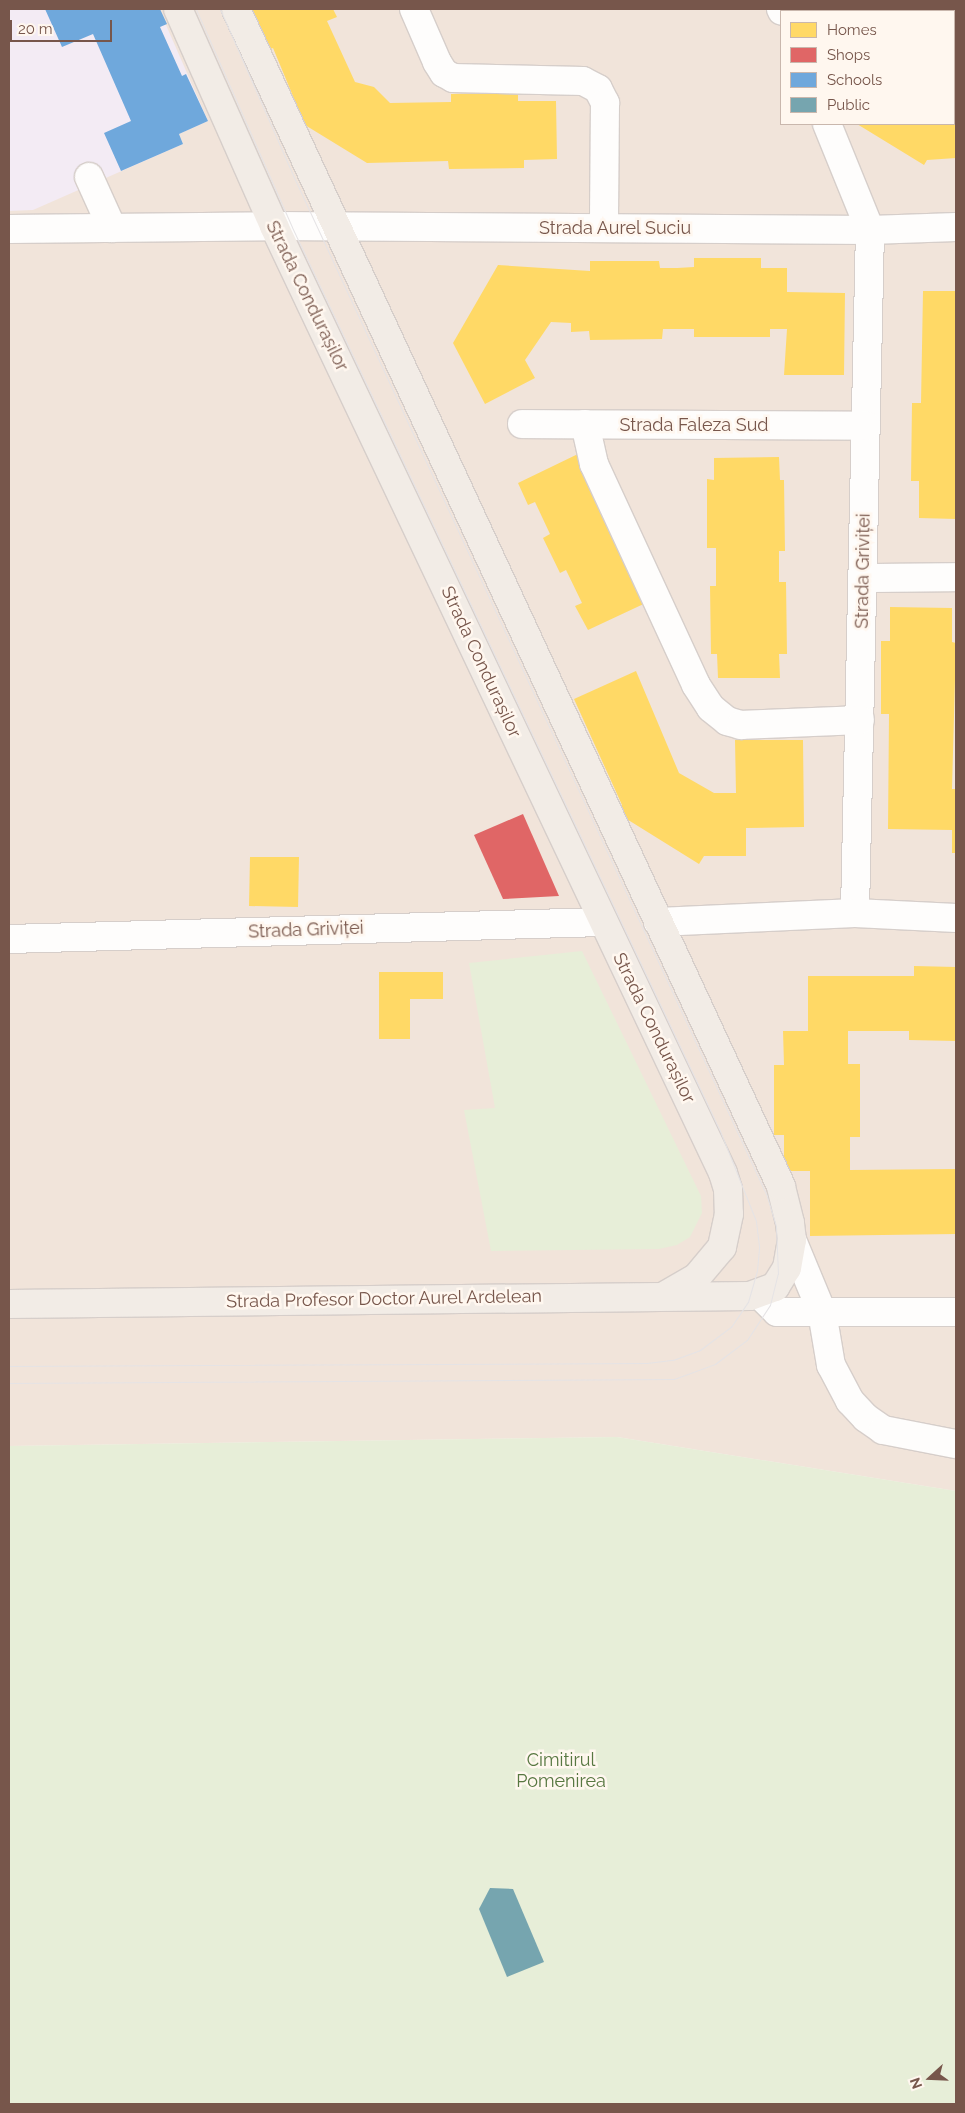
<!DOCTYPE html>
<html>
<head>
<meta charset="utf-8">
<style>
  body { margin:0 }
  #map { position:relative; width:965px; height:2113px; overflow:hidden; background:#f8f2ed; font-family:Raleway,sans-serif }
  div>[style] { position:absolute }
  .residential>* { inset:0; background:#f1e4da }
  .education>* { inset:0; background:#f3ebf4 }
  .green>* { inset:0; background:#e7eed8 }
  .homes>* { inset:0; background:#ffd966 }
  .shops>* { inset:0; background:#e06666 }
  .schools>* { inset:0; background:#6fa8dc }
  .public>* { inset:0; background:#76a5af }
  .roads { filter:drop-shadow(1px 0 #d6ceca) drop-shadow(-1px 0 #d6ceca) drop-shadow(0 1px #d6ceca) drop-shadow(0 -1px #d6ceca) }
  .minor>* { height:28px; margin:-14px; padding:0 14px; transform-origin:14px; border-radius:14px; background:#fefdfc }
  .major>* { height:28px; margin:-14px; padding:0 14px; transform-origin:14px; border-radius:14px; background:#f2ece6 }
  .tram>* { height:1px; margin:-0.5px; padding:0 0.5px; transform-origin:0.5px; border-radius:0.5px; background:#e5e3e5 }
  span { translate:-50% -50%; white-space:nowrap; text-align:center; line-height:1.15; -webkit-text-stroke:5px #fff7ef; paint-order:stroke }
  .street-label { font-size:18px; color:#77564b }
  .park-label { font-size:18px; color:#577741 }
  .frame { position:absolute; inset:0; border:10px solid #77564b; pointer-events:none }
  .legend { position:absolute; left:780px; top:10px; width:175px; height:115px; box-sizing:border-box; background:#fff7ef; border:1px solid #c9b7ad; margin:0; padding:6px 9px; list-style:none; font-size:15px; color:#77564b }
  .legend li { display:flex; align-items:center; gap:10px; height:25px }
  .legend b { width:25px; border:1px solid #c9b7ad }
  .north { position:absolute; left:905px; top:2053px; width:50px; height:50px; -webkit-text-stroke:4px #fff7ef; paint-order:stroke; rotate:250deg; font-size:14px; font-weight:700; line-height:20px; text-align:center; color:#77564b }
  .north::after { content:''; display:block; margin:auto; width:18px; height:22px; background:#77564b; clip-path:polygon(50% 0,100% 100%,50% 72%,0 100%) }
  .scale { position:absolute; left:10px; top:20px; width:102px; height:22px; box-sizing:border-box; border:2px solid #77564b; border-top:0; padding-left:6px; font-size:15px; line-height:18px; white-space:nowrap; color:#77564b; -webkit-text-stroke:4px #fff7ef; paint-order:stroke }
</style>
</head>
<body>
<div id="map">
  <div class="residential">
    <div style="clip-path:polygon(evenodd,9px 9px,956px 9px,956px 1491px,617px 1437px,9px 1446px,9px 9px,781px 11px,954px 11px,954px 124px,781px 124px,781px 11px)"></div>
  </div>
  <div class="education">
    <div style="clip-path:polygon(9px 9px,159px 9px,208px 121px,179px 134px,183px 144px,33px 210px,9px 211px)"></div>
  </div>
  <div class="green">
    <div style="clip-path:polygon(582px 951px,701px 1196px,702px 1213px,690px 1237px,677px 1245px,659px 1249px,491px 1251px,464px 1110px,495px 1108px,469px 963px)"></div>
    <div style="clip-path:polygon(617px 1437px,956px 1491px,956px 2104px,9px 2104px,9px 1446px)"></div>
  </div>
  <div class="homes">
    <div style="clip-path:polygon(247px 9px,333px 9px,337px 17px,327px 21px,355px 82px,374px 87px,390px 103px,451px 102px,451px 94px,518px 93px,518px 101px,556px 101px,557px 159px,524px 160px,524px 168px,449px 169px,448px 161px,367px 163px,305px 125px,273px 48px,265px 51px)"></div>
    <div style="clip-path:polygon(800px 9px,888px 9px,889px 11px,801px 11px)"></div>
    <div style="clip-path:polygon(954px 92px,956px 158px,927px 160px,924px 165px,857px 124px,954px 124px)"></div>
    <div style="clip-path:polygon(694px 258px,761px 258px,761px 268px,787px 268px,787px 292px,845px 293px,844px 375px,784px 375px,787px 329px,770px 329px,770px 337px,694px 337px,694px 329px,663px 329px,662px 339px,590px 340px,589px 331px,571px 332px,571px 323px,551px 322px,525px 360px,535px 378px,485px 404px,453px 343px,498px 265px,590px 271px,590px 261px,659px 261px,660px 268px,677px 268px,694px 267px)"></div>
    <div style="clip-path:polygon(923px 291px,956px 291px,956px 519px,919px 518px,919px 481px,911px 481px,912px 403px,921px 403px)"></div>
    <div style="clip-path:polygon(580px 453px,650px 601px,588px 630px,575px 606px,582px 603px,566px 570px,560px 573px,543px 538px,550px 534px,535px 502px,528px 505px,518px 483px)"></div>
    <div style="clip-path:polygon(779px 457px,780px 480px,784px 480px,785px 551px,779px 551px,779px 582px,786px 582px,787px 654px,779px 654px,780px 678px,718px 678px,717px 654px,711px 654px,710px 586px,716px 586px,716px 548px,707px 548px,707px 479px,714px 480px,714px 458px)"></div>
    <div style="clip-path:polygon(890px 607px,952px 608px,952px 642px,956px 643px,952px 789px,956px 789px,956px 853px,952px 853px,952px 830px,888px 829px,889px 714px,881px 714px,881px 641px,890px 641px)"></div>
    <div style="clip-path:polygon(636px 671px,679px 773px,714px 793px,736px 793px,735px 740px,803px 740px,804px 827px,746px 828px,746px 856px,704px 856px,699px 864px,617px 813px,622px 805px,574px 699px)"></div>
    <div style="clip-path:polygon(250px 857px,299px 857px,298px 907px,249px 906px)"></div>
    <div style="clip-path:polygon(914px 966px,956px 967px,956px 1041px,909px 1040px,909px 1031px,848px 1031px,848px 1064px,860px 1064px,860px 1137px,850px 1137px,850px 1170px,956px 1169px,956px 1234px,810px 1236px,810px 1171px,784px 1171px,784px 1135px,774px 1135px,774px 1065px,784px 1065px,783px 1031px,808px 1031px,808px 976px,914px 976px)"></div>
    <div style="clip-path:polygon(379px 972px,443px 972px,443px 999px,410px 999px,410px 1039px,379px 1039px)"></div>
  </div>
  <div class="shops">
    <div style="clip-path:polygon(523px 814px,559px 896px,503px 899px,474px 835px)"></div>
  </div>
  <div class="schools">
    <div style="clip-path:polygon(45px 9px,160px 9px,167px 24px,160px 27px,182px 76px,186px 74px,208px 121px,179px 134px,183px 144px,121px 171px,104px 133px,131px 121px,93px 34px,62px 47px)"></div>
  </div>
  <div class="public">
    <div style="clip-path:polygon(490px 1888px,513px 1889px,544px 1962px,507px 1977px,479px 1909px)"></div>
  </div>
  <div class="roads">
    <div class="minor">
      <div style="left:414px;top:9px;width:58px;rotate:66.5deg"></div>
      <div style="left:437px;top:62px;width:13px;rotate:58deg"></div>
      <div style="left:444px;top:73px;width:10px;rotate:29deg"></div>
      <div style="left:453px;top:78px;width:130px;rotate:1.3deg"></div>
      <div style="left:583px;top:81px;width:17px;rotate:28deg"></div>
      <div style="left:598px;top:89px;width:16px;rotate:63deg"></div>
      <div style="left:605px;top:103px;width:125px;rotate:90.5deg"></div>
      <div style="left:781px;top:9px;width:2px;rotate:63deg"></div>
      <div style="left:942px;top:9px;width:2px;rotate:63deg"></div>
      <div style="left:954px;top:43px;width:4px;rotate:63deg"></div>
      <div style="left:827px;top:124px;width:114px;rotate:67.9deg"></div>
      <div style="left:870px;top:230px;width:683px;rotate:91.26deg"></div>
      <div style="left:89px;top:177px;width:56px;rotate:65.7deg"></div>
      <div style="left:9px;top:229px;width:265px;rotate:-0.6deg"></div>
      <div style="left:274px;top:226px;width:596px;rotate:0.38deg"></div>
      <div style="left:870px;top:230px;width:86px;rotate:-2deg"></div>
      <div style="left:522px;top:424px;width:344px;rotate:0.3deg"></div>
      <div style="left:585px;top:424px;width:41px;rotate:77.3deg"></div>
      <div style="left:594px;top:464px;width:243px;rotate:65.2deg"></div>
      <div style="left:696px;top:685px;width:27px;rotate:57deg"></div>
      <div style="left:711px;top:708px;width:21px;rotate:39deg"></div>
      <div style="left:727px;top:721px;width:15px;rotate:16deg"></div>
      <div style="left:741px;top:725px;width:119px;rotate:-2.4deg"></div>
      <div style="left:863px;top:578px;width:93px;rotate:-0.6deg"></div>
      <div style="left:658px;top:922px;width:197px;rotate:-2.6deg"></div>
      <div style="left:855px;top:913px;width:101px;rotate:2.8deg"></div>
      <div style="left:9px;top:939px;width:594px;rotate:-1.64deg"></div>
      <div style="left:792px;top:1240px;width:78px;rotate:67.4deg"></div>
      <div style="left:822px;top:1312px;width:54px;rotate:80.4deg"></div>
      <div style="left:831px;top:1365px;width:41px;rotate:62.2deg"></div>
      <div style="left:850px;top:1401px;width:23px;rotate:47deg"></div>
      <div style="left:866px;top:1418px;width:21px;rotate:35deg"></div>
      <div style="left:883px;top:1430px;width:74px;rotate:10.9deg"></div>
      <div style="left:760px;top:1295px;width:24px;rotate:45deg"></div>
      <div style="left:777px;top:1312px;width:179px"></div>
    </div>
    <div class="major">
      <div style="left:178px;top:9px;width:237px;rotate:66.1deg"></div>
      <div style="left:274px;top:226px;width:1048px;rotate:64.63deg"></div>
      <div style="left:723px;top:1173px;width:17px;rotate:73deg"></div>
      <div style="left:728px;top:1189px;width:25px;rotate:88deg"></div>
      <div style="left:729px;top:1214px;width:34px;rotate:102deg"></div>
      <div style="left:722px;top:1247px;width:39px;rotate:130deg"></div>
      <div style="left:697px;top:1277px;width:38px;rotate:150deg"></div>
      <div style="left:9px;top:1304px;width:741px;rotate:-0.62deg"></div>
      <div style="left:750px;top:1296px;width:27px;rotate:-20deg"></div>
      <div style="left:775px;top:1287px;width:22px;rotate:-58deg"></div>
      <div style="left:787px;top:1268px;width:28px;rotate:-80deg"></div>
      <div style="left:792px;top:1240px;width:17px;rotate:-97deg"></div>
      <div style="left:790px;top:1223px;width:38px;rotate:-104deg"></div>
      <div style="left:781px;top:1186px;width:1297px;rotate:-114.85deg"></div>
    </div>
  </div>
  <div class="tram">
    <div style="left:9px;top:1366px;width:638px;rotate:-0.27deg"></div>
    <div style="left:647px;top:1363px;width:26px;rotate:-7deg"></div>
    <div style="left:673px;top:1360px;width:29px;rotate:-20deg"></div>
    <div style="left:700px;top:1350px;width:39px;rotate:-37deg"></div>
    <div style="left:731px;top:1327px;width:30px;rotate:-56deg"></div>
    <div style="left:748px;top:1302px;width:32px;rotate:-74deg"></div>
    <div style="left:757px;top:1271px;width:25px;rotate:-85deg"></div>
    <div style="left:759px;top:1246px;width:25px;rotate:-97deg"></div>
    <div style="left:756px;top:1221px;width:97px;rotate:-111.8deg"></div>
    <div style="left:720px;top:1131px;width:1000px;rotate:-115.34deg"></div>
    <div style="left:292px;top:227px;width:238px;rotate:-113.8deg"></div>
    <div style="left:9px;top:1383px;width:665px;rotate:-0.34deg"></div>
    <div style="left:674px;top:1379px;width:44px;rotate:-20.1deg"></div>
    <div style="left:715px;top:1364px;width:40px;rotate:-37deg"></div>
    <div style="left:747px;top:1340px;width:42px;rotate:-56.7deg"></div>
    <div style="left:770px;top:1305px;width:32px;rotate:-76deg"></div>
    <div style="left:778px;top:1274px;width:48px;rotate:-92.4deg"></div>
    <div style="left:776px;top:1226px;width:31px;rotate:-107deg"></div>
    <div style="left:767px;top:1196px;width:1118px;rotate:-114.91deg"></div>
    <div style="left:296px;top:182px;width:189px;rotate:-113.7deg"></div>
  </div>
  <div class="street-label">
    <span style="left:615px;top:228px">Strada Aurel Suciu</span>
    <span style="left:307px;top:296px;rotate:64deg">Strada Condurașilor</span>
    <span style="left:694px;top:425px">Strada Faleza Sud</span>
    <span style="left:863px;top:571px;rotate:-89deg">Strada Griviței</span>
    <span style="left:481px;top:662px;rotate:65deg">Strada Condurașilor</span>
    <span style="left:306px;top:930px;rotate:-2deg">Strada Griviței</span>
    <span style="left:654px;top:1028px;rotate:64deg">Strada Condurașilor</span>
    <span style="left:384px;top:1299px;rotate:-1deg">Strada Profesor Doctor Aurel Ardelean</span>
  </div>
  <div class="park-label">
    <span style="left:561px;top:1771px">Cimitirul<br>Pomenirea</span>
  </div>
  <div class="frame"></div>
  <ul class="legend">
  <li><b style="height:14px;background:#ffd966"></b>Homes</li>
  <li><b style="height:14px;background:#e06666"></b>Shops</li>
  <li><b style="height:14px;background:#6fa8dc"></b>Schools</li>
  <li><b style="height:14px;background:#76a5af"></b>Public</li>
  </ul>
  <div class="north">N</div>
  <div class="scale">20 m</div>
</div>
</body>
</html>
